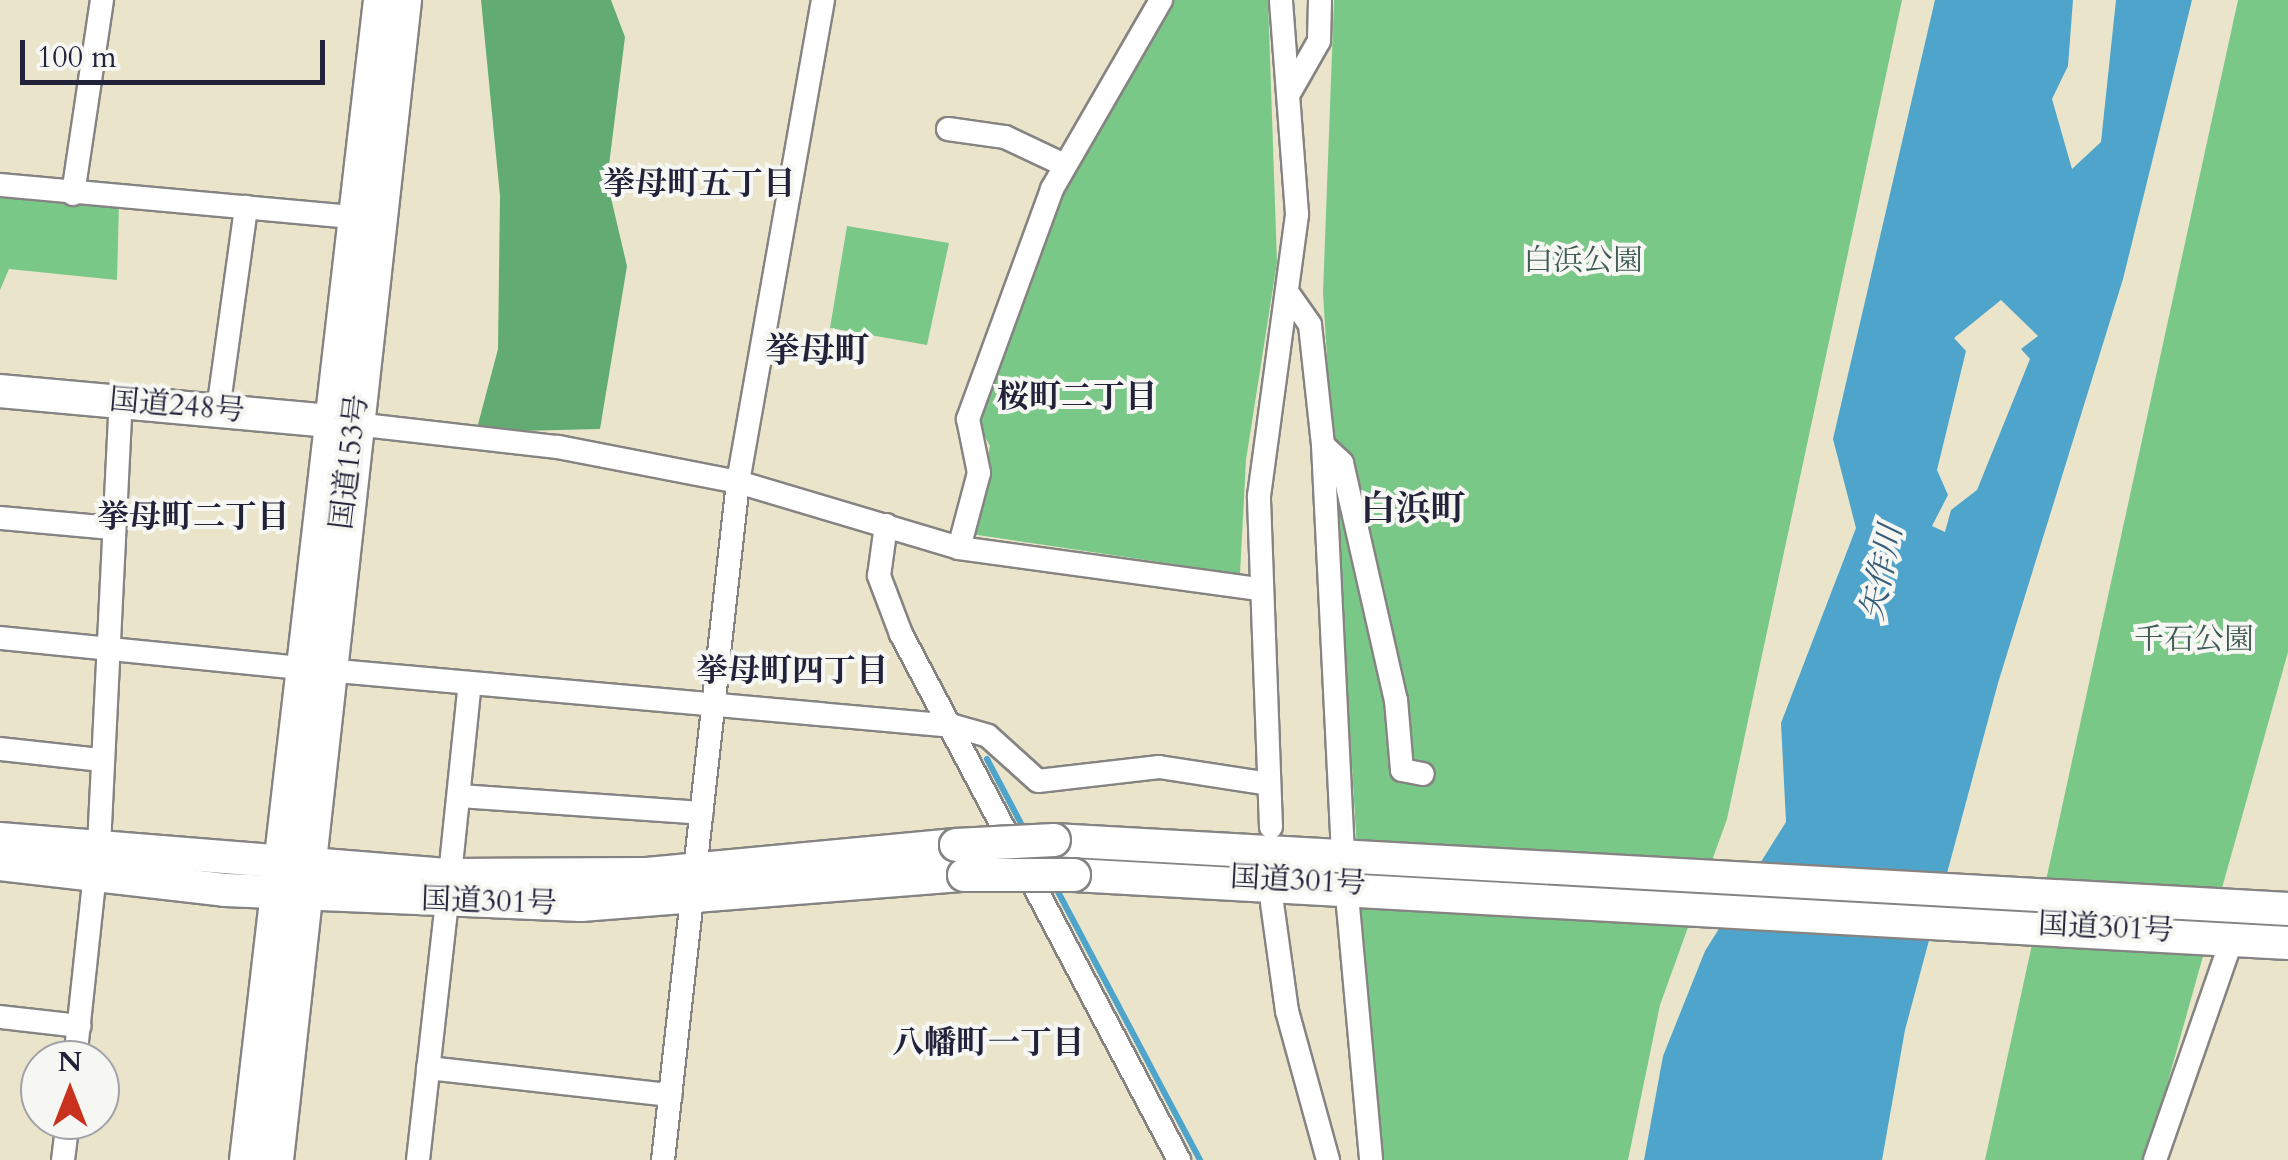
<!DOCTYPE html>
<html>
<head>
<meta charset="utf-8">
<style>
  body { margin:0 }
  #map { position:relative; width:2288px; height:1160px; overflow:hidden; background:#eae5ca; font-family:Cardo,"Noto Serif JP",serif }
  div>[style] { position:absolute }
  .green>* { inset:0; background:#79c887 }
  .forest>* { inset:0; background:#62ac74 }
  .water>* { inset:0; background:#4ea4ca }
  .stream>* { height:6px; margin:-3px; padding:0 3px; transform-origin:3px; border-radius:3px; background:#4ea4ca }
  .roads { filter:drop-shadow(2px 0 #868482) drop-shadow(-2px 0 #868482) drop-shadow(0 2px #868482) drop-shadow(0 -2px #868482) }
  .minor>* { height:22px; margin:-11px; padding:0 11px; transform-origin:11px; border-radius:11px; background:#fff }
  .highway>* { height:32px; margin:-16px; padding:0 16px; transform-origin:16px; border-radius:16px; background:#fff }
  .bridges { filter:drop-shadow(2px 0 #868482) drop-shadow(-2px 0 #868482) drop-shadow(0 2px #868482) drop-shadow(0 -2px #868482) }
  .highway-bridge>* { height:32px; margin:-16px; padding:0 16px; transform-origin:16px; border-radius:16px; background:#fff }
  span { translate:-50% -50%; white-space:nowrap; text-align:center; line-height:1.15; -webkit-text-stroke:8px #f6f6f2; paint-order:stroke }
  .park-label { font-size:30px; color:#405c56 }
  .street-label { font-size:30px; color:#22223b }
  .neighbourhood-label { font-size:32px; color:#22223b; font-weight:700 }
  .water-label { font-size:32px; color:#365c7b; font-style:italic }
  .quarter-label { font-size:35px; color:#22223b; font-weight:700 }
  .north { position:absolute; left:20px; top:1040px; width:100px; height:100px; box-sizing:border-box; background:#f6f6f2; border:2px solid #a1a1a9; border-radius:50%; rotate:0deg; font-size:28px; font-weight:700; line-height:40px; text-align:center; color:#22223b }
  .north::after { content:''; display:block; margin:auto; width:35px; height:45px; background:#c8321e; clip-path:polygon(50% 0,100% 100%,50% 72%,0 100%) }
  .scale { position:absolute; left:20px; top:40px; width:305px; height:45px; box-sizing:border-box; border:5px solid #22223b; border-top:0; padding-left:12px; font-size:30px; line-height:35px; white-space:nowrap; color:#22223b; -webkit-text-stroke:8px #f6f6f2; paint-order:stroke }
</style>
</head>
<body>
<div id="map">
  <div class="green">
    <div style="clip-path:polygon(1171px 0,1268px 0,1277px 262px,1246px 460px,1240px 574px,971px 534px,990px 446px,976px 420px,1024px 256px)"></div>
    <div style="clip-path:polygon(1334px 0,1902px 0,1727px 819px,1660px 1005px,1628px 1160px,1376px 1160px,1323px 293px)"></div>
    <div style="clip-path:polygon(2238px 0,2288px 0,2288px 652px,2146px 1160px,1985px 1160px)"></div>
    <div style="clip-path:polygon(0 191px,119px 205px,117px 280px,9px 269px,0 290px)"></div>
    <div style="clip-path:polygon(847px 226px,949px 243px,927px 345px,830px 328px)"></div>
  </div>
  <div class="forest">
    <div style="clip-path:polygon(481px 0,611px 0,625px 37px,607px 181px,627px 266px,600px 429px,476px 432px,498px 349px,500px 196px)"></div>
  </div>
  <div class="water">
    <div style="clip-path:polygon(evenodd,1935px 0,2073px 0,2068px 66px,2052px 99px,2072px 169px,2101px 142px,2116px 0,2192px 0,2123px 279px,1998px 683px,1905px 1030px,1882px 1160px,1644px 1160px,1663px 1056px,1705px 951px,1786px 822px,1781px 723px,1856px 528px,1833px 439px,1935px 0,2001px 300px,2038px 336px,2021px 349px,2030px 359px,1977px 490px,1951px 510px,1945px 532px,1932px 526px,1948px 495px,1937px 470px,1966px 351px,1954px 338px,2001px 300px)"></div>
  </div>
  <div class="stream">
    <div style="left:987px;top:759px;width:84px;rotate:62.2deg"></div>
    <div style="left:1056px;top:888px;width:308px;rotate:62.1deg"></div>
  </div>
  <div class="roads">
    <div class="minor">
      <div style="left:1291px;top:90px;width:56px;rotate:-60.3deg"></div>
      <div style="left:1319px;top:41px;width:41px;rotate:-88.6deg"></div>
      <div style="left:948px;top:129px;width:58px;rotate:8deg"></div>
      <div style="left:1005px;top:137px;width:63px;rotate:25.3deg"></div>
      <div style="left:0;top:185px;width:356px;rotate:5.2deg"></div>
      <div style="left:73px;top:194px;width:196px;rotate:-81.5deg"></div>
      <div style="left:1290px;top:296px;width:35px;rotate:55deg"></div>
      <div style="left:1310px;top:325px;width:121px;rotate:83.8deg"></div>
      <div style="left:1323px;top:445px;width:406px;rotate:87.2deg"></div>
      <div style="left:218px;top:410px;width:205px;rotate:-82.1deg"></div>
      <div style="left:355px;top:424px;width:204px;rotate:6.5deg"></div>
      <div style="left:558px;top:447px;width:183px;rotate:11deg"></div>
      <div style="left:738px;top:482px;width:231px;rotate:16.6deg"></div>
      <div style="left:959px;top:548px;width:303px;rotate:7.8deg"></div>
      <div style="left:1323px;top:445px;width:26px;rotate:43deg"></div>
      <div style="left:1342px;top:463px;width:243px;rotate:77.2deg"></div>
      <div style="left:1396px;top:700px;width:70px;rotate:85.1deg"></div>
      <div style="left:1402px;top:770px;width:21px;rotate:11deg"></div>
      <div style="left:0;top:518px;width:112px;rotate:5.1deg"></div>
      <div style="left:886px;top:525px;width:51px;rotate:97.8deg"></div>
      <div style="left:879px;top:576px;width:62px;rotate:69.2deg"></div>
      <div style="left:901px;top:634px;width:595px;rotate:62.14deg"></div>
      <div style="left:959px;top:548px;width:78px;rotate:-75.1deg"></div>
      <div style="left:979px;top:473px;width:55px;rotate:-101.5deg"></div>
      <div style="left:968px;top:419px;width:245px;rotate:-69.9deg"></div>
      <div style="left:1052px;top:189px;width:218px;rotate:-60deg"></div>
      <div style="left:0;top:638px;width:301px;rotate:5.7deg"></div>
      <div style="left:326px;top:670px;width:630px;rotate:5.1deg"></div>
      <div style="left:954px;top:726px;width:35px;rotate:16deg"></div>
      <div style="left:988px;top:736px;width:67px;rotate:42deg"></div>
      <div style="left:1038px;top:781px;width:122px;rotate:-6.6deg"></div>
      <div style="left:1159px;top:767px;width:111px;rotate:8.8deg"></div>
      <div style="left:0;top:749px;width:103px;rotate:6.2deg"></div>
      <div style="left:460px;top:796px;width:242px;rotate:4deg"></div>
      <div style="left:1271px;top:827px;width:331px;rotate:-92.1deg"></div>
      <div style="left:1259px;top:496px;width:285px;rotate:-82.3deg"></div>
      <div style="left:1297px;top:214px;width:215px;rotate:-94.3deg"></div>
      <div style="left:99px;top:846px;width:447px;rotate:-87.2deg"></div>
      <div style="left:450px;top:875px;width:193px;rotate:-84.1deg"></div>
      <div style="left:1346px;top:884px;width:277px;rotate:84.8deg"></div>
      <div style="left:1272px;top:903px;width:109px;rotate:82.1deg"></div>
      <div style="left:1287px;top:1011px;width:155px;rotate:74.6deg"></div>
      <div style="left:0;top:1017px;width:80px;rotate:6.5deg"></div>
      <div style="left:75px;top:1060px;width:187px;rotate:-83.9deg"></div>
      <div style="left:428px;top:1068px;width:244px;rotate:6.4deg"></div>
      <div style="left:63px;top:1160px;width:40px;rotate:-82.9deg"></div>
      <div style="left:418px;top:1160px;width:260px;rotate:-83.6deg"></div>
      <div style="left:663px;top:1160px;width:682px;rotate:-83.69deg"></div>
      <div style="left:738px;top:482px;width:489px;rotate:-80deg"></div>
      <div style="left:2155px;top:1160px;width:237px;rotate:-70.8deg"></div>
    </div>
    <div class="highway">
      <div style="left:0;top:391px;width:351px;rotate:5.2deg"></div>
      <div style="left:0;top:839px;width:451px;rotate:4.6deg"></div>
      <div style="left:450px;top:875px;width:197px;rotate:-0.3deg"></div>
      <div style="left:647px;top:874px;width:310px;rotate:-5.4deg"></div>
      <div style="left:1054px;top:840px;width:1236px;rotate:3.2deg"></div>
      <div style="left:0;top:864px;width:226px;rotate:6.6deg"></div>
      <div style="left:225px;top:890px;width:356px;rotate:2.4deg"></div>
      <div style="left:581px;top:905px;width:384px;rotate:-4.5deg"></div>
      <div style="left:1074px;top:875px;width:1216px;rotate:3.21deg"></div>
      <div style="left:246px;top:1160px;width:1168px;rotate:-83.41deg"></div>
      <div style="left:277px;top:1160px;width:1167px;rotate:-83.7deg"></div>
    </div>
  </div>
  <div class="bridges">
    <div class="highway-bridge">
      <div style="left:956px;top:845px;width:98px;rotate:-2.9deg"></div>
      <div style="left:964px;top:875px;width:110px"></div>
    </div>
  </div>
  <div class="park-label">
    <span style="left:1583px;top:261px">白浜公園</span>
    <span style="left:2194px;top:640px">千石公園</span>
  </div>
  <div class="street-label">
    <span style="left:177px;top:406px;rotate:5deg">国道248号</span>
    <span style="left:350px;top:462px;rotate:-83deg">国道153号</span>
    <span style="left:1298px;top:881px;rotate:3deg">国道301号</span>
    <span style="left:489px;top:902px;rotate:2deg">国道301号</span>
    <span style="left:2106px;top:928px;rotate:3deg">国道301号</span>
  </div>
  <div class="neighbourhood-label">
    <span style="left:699px;top:184px">挙母町五丁目</span>
    <span style="left:1077px;top:397px">桜町二丁目</span>
    <span style="left:193px;top:517px">挙母町二丁目</span>
    <span style="left:792px;top:671px">挙母町四丁目</span>
    <span style="left:988px;top:1043px">八幡町一丁目</span>
  </div>
  <div class="water-label">
    <span style="left:1882px;top:573px;rotate:-78deg">矢作川</span>
  </div>
  <div class="quarter-label">
    <span style="left:817px;top:351px">挙母町</span>
    <span style="left:1413px;top:509px">白浜町</span>
  </div>
  <div class="north">N</div>
  <div class="scale">100 m</div>
</div>
</body>
</html>
